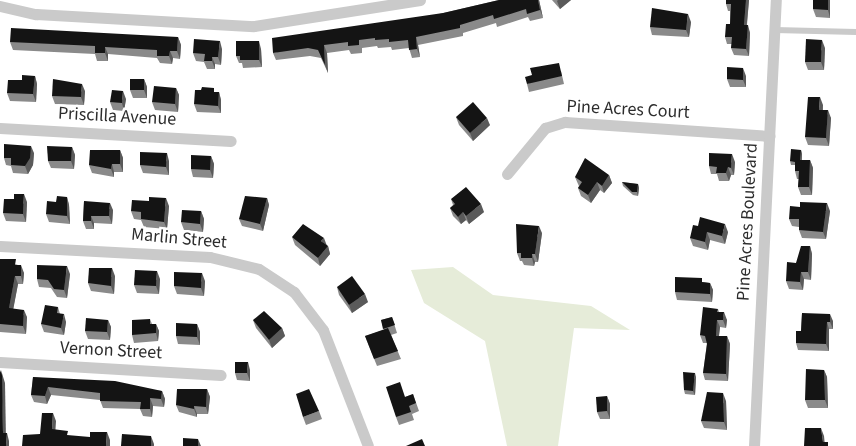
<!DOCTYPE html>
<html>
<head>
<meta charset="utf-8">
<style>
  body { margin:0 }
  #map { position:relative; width:856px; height:446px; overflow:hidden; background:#fff; font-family:"Source Sans 3",sans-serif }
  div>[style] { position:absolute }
  .green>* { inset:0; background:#e6ecd9 }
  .lane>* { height:5.5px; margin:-2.75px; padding:0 2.75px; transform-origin:2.75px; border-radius:2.75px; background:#cacaca }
  .street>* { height:11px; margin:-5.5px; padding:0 5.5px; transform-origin:5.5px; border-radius:5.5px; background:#cacaca }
  .wall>* { inset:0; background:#8a8a8a }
  .shaded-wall>* { inset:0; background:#5a5a5a }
  .building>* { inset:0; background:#141414 }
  span { translate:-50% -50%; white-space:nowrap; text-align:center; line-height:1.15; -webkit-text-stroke:5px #fff; paint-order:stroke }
  .street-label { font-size:18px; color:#2d2d2d }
</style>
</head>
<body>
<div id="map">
  <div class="green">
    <div style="clip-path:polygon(453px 267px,493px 295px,591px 306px,630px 330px,574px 328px,558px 446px,507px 446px,485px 341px,424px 303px,411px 270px)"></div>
  </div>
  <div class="lane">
    <div style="left:775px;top:30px;width:81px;rotate:1.4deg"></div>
  </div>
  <div class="street">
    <div style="left:0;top:6px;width:37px;rotate:13deg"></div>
    <div style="left:36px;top:14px;width:218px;rotate:3.2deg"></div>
    <div style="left:254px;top:26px;width:168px;rotate:-8.9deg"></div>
    <div style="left:0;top:128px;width:231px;rotate:3.2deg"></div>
    <div style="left:507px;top:174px;width:60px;rotate:-50.4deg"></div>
    <div style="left:545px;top:128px;width:21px;rotate:-17deg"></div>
    <div style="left:565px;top:122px;width:205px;rotate:3.9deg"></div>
    <div style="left:0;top:246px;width:210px;rotate:3deg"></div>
    <div style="left:210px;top:257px;width:50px;rotate:13.8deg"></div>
    <div style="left:259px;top:269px;width:42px;rotate:33.3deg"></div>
    <div style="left:294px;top:292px;width:48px;rotate:52.7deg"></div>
    <div style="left:323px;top:330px;width:124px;rotate:68.8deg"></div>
    <div style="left:0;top:362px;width:221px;rotate:3.4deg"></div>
    <div style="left:754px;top:446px;width:447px;rotate:-87.2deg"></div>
  </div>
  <div class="wall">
    <div style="clip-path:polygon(499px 0,539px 0,543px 18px,530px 21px,528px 17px,497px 27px,496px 23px,463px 33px,463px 36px,418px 45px,420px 57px,412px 58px,409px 48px,392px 50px,391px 47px,378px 48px,377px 46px,362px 48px,362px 53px,351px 54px,349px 50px,327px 53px,328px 73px,321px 58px,310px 56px,276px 60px,273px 53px)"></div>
    <div style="clip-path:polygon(552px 0,571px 0,560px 9px)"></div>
    <div style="clip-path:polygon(749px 0,747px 25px,750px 33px,749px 56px,734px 55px,731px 48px,732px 44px,727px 44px,725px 37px,730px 24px,730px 11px,728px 11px,726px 4px)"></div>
    <div style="clip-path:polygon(813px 0,830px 0,830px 18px,816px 17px,813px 9px)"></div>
    <div style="clip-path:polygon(691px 22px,689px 37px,652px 35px,650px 27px)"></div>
    <div style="clip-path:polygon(178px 37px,181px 45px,180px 59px,173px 58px,172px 64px,160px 63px,157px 58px,108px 54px,108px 61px,97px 61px,95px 54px,13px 50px,10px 42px)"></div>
    <div style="clip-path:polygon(825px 48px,824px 70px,808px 70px,805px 62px)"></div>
    <div style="clip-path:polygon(222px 49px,221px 65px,215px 64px,215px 69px,207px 69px,204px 62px,196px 61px,193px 53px)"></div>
    <div style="clip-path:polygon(261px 49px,262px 67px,243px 68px,242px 63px,239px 63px,236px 56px)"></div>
    <div style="clip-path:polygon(561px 71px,564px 84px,529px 92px,527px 84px)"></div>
    <div style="clip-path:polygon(35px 76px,37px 84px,36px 102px,10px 101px,7px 93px,22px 80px)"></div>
    <div style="clip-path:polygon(746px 76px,746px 87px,730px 87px,727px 79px)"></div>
    <div style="clip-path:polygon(144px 79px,147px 87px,147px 98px,133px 98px,130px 90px)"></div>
    <div style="clip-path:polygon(176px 88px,179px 95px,178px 112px,155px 110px,152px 102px)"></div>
    <div style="clip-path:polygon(85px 91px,84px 105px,55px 104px,52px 96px)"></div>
    <div style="clip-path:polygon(216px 92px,219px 92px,221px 100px,221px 113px,197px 112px,194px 104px)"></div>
    <div style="clip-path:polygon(126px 99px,124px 111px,113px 110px,110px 102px)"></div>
    <div style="clip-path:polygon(823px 105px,823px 110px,831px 118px,829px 146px,808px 145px,805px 137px)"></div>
    <div style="clip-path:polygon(456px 117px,490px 125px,473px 141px,459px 125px)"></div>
    <div style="clip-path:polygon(72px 147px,75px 155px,74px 169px,51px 168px,48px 161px)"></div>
    <div style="clip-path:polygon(120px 150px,123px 158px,123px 172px,114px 172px,114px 177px,92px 173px,89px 165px)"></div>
    <div style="clip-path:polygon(801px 150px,802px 154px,802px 160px,810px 160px,813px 168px,812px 195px,801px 195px,798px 187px,799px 179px,797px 179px,795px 171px,795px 165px,791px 165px,790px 161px)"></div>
    <div style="clip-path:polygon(34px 153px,33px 165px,28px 174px,13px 173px,11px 166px,6px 165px,4px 158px)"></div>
    <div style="clip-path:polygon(211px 156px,214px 164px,213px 178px,193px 177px,191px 169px)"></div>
    <div style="clip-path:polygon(169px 161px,169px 175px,143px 173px,140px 165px)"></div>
    <div style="clip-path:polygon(735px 162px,734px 175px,731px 175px,729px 181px,719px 181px,717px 174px,711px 174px,709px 166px)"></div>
    <div style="clip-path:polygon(609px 175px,612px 183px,604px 193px,600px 190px,591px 203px,581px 196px,578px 188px,579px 186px,578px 184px,575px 177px)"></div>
    <div style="clip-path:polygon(622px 182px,638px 184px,639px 188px,638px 196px,633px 195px,623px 186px)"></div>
    <div style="clip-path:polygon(67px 197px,69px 205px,70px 224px,49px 222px,46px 214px,56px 202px)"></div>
    <div style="clip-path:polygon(267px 198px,269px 205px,263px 231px,242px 226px,239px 219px)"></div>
    <div style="clip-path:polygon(451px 199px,484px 212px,469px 224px,466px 220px,461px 224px,453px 216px,450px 208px,453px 205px)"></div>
    <div style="clip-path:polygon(84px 201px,113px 210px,112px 224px,94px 223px,94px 229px,86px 229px,83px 221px)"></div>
    <div style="clip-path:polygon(27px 202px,26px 222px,6px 221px,3px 213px)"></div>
    <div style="clip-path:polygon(169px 206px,167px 229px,144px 227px,141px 220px,134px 219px,131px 211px)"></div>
    <div style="clip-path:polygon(201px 211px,204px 219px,203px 232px,184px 230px,181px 222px)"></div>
    <div style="clip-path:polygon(830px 211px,826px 239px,802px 238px,799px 230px,799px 227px,792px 226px,789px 219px)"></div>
    <div style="clip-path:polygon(698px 226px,728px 232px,725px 244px,710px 240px,708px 250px,693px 246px,690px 238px)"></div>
    <div style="clip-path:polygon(542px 233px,538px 262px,535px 262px,534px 266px,524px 265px,522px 261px,520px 261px,517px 253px)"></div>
    <div style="clip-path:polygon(292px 237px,326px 245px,328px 246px,330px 254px,320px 266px,295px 245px)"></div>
    <div style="clip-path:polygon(810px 246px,812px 254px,811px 280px,804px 279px,803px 290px,789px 289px,786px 281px,796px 263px)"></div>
    <div style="clip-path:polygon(0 259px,18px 265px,24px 273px,23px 284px,18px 284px,13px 309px,27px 317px,26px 334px,0 332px)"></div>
    <div style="clip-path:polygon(70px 274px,67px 298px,57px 297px,51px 288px,39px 287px,37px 279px)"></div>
    <div style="clip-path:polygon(115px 276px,114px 294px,91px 291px,88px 283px)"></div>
    <div style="clip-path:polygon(160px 279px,159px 294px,137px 293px,134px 285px)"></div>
    <div style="clip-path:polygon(205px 281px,204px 296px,177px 294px,174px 286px)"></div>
    <div style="clip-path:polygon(703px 282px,710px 283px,713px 290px,712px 302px,677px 300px,675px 292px)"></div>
    <div style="clip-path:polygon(337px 287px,368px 302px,352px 313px,339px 295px)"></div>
    <div style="clip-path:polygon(58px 307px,60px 314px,66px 322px,64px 335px,44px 332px,41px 324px)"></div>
    <div style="clip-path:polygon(718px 309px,719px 312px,727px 320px,726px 328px,720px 327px,719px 336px,727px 336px,730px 344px,728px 381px,705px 380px,703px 373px,707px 343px,703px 343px,700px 335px)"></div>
    <div style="clip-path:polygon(802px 313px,833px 321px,833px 329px,829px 329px,829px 351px,798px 350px,796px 343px,801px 331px)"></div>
    <div style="clip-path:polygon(392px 317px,397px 333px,391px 335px,401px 359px,377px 366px,365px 336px,384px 330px,381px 320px)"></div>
    <div style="clip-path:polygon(150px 319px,152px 324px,156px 324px,159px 331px,158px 341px,134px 343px,132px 335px)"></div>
    <div style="clip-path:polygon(108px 320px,111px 327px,110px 340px,88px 339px,85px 331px)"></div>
    <div style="clip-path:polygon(253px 320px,282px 328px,285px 336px,272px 348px,256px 328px)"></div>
    <div style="clip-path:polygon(197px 324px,200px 332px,200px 345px,178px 344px,176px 336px)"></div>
    <div style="clip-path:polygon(250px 370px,250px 381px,237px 380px,235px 373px)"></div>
    <div style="clip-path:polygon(824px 370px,827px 377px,828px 408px,808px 408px,805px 400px)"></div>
    <div style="clip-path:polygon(33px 377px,162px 391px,165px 399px,164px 407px,153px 406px,152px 417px,143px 416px,140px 409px,103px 408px,100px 400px,51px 395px,47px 404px,34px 402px,31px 395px)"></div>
    <div style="clip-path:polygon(696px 377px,695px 395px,685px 394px,684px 390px)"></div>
    <div style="clip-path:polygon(207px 389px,210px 397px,208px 414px,197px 414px,197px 417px,179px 412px,176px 405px)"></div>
    <div style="clip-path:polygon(413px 394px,419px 411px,412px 414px,414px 420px,399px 425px,396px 417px,405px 397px)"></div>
    <div style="clip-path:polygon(607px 396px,610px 404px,610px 419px,600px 419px,597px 412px)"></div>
    <div style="clip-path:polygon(726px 401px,727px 430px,704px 428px,701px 421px)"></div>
    <div style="clip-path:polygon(319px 411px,322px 419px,306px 425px,303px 417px)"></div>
  </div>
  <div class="shaded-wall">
    <div style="clip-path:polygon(538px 0,539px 0,543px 18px,540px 10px)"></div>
    <div style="clip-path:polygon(558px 0,571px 0,560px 9px,557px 1px)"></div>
    <div style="clip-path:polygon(746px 0,749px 0,746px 32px,744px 25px)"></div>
    <div style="clip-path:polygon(828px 0,830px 0,830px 18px,828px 10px)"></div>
    <div style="clip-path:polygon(688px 14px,691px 22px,689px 37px,686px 30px)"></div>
    <div style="clip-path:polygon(748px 25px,750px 33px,749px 56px,746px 49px)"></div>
    <div style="clip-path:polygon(178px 37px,181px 45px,180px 59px,177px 51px)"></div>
    <div style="clip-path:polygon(416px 37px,418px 45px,420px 57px,417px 49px)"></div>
    <div style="clip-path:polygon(822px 40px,825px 48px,824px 70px,821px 62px)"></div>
    <div style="clip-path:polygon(220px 41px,222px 49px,221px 65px,218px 57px)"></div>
    <div style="clip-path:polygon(259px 41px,261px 49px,262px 67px,259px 60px)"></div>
    <div style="clip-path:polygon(324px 45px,327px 53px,328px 73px,325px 65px)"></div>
    <div style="clip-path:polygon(105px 47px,108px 54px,108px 61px,105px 53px)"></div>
    <div style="clip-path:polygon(170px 51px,173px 58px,172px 64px,169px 56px)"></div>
    <div style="clip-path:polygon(212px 57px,215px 64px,215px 69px,212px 61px)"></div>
    <div style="clip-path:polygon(743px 68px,746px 76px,746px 87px,743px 80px)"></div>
    <div style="clip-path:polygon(35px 76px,37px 84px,36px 102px,33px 94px)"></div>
    <div style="clip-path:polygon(144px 79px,147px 87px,147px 98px,144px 90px)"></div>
    <div style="clip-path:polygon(82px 84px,85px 91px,84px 105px,81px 97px)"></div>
    <div style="clip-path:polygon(176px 88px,179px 95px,178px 112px,175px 104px)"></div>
    <div style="clip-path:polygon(123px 91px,126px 99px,124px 111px,122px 103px)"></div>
    <div style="clip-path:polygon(219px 92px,221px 100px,221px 113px,218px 106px)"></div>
    <div style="clip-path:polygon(820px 97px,823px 105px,822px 117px,819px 110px)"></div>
    <div style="clip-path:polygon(828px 110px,831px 118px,829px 146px,826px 138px)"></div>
    <div style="clip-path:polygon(487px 118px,490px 125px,473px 141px,470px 133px)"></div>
    <div style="clip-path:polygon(31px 146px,34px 153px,33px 165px,28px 174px,25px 166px)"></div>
    <div style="clip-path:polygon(72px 147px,75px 155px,74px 169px,71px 161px)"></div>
    <div style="clip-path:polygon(120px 150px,123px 158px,123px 172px,120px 164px)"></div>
    <div style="clip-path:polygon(801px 150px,802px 154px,801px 166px,800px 162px)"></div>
    <div style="clip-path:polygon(167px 153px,169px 161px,169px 175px,166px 167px)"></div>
    <div style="clip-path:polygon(732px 154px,735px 162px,734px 175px,731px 168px)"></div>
    <div style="clip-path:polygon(211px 156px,214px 164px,213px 178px,210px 170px)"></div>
    <div style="clip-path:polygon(810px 160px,813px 168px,812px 195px,809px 187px)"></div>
    <div style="clip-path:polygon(112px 164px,114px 172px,114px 177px,111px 169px)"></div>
    <div style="clip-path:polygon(728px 167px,731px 175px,729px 181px,726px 173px)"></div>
    <div style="clip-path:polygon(609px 175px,612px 183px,604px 193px,602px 186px)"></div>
    <div style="clip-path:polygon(597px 182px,600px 190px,591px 203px,588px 195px)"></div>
    <div style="clip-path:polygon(638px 184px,639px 188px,638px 196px,637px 192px)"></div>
    <div style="clip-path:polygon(24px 194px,27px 202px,26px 222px,23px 214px)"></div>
    <div style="clip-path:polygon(67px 197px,69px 205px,70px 224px,67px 216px)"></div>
    <div style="clip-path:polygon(166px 198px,169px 206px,167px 229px,164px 222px)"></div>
    <div style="clip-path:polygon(267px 198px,269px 205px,263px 231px,260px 224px)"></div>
    <div style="clip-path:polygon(110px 203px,113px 210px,112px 224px,109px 216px)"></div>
    <div style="clip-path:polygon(827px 203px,830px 211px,826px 239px,823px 232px)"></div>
    <div style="clip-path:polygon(481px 204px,484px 212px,469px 224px,466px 216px)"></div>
    <div style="clip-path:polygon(201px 211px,204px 219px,203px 232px,200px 224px)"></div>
    <div style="clip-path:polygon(463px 212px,466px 220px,461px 224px,458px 217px)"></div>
    <div style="clip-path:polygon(91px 216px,94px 223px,94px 229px,91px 221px)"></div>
    <div style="clip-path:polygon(725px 224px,728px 232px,725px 244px,722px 236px)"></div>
    <div style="clip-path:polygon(539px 226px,542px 233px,538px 262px,535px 254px)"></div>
    <div style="clip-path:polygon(707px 232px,710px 240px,708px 250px,705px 242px)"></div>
    <div style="clip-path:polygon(324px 238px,327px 246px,321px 241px)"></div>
    <div style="clip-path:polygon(328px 246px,330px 254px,320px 266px,318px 258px)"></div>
    <div style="clip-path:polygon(810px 246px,812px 254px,811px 280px,808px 272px)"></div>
    <div style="clip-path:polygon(532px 254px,535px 262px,534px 266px,532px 258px)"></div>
    <div style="clip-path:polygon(21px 265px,24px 273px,23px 284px,21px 276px)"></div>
    <div style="clip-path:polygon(67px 266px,70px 274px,67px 298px,64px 290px)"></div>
    <div style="clip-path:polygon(112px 268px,115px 276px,114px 294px,111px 286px)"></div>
    <div style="clip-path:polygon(157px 271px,160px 279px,159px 294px,156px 286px)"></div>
    <div style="clip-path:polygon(801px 272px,804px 279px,803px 290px,800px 282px)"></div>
    <div style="clip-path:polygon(202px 273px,205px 281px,204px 296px,201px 288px)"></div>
    <div style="clip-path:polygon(15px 276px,18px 284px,12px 316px,9px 308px)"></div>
    <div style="clip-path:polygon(710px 283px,713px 290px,712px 302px,710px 294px)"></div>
    <div style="clip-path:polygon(365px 294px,368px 302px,352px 313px,349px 305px)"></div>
    <div style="clip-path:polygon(24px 310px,27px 317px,26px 334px,23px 326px)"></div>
    <div style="clip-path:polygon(724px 312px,727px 320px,726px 328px,723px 320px)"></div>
    <div style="clip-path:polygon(64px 314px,66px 322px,64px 335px,61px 328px)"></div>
    <div style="clip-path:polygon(830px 314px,833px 321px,833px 329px,830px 322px)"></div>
    <div style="clip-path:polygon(108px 320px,111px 327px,110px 340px,107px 332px)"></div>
    <div style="clip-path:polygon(717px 320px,720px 327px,718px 343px,716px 336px)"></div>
    <div style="clip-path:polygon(827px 322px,829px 329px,829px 351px,826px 344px)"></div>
    <div style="clip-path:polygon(156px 324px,159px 331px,158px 341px,156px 333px)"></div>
    <div style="clip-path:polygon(197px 324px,200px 332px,200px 345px,197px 337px)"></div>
    <div style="clip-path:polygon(282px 328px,285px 336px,272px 348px,269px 340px)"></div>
    <div style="clip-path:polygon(727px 336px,730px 344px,728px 381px,726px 374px)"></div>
    <div style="clip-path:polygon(248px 362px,250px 370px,250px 381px,247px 373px)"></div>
    <div style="clip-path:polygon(1px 370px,5px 383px,6px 440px,3px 433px)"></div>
    <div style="clip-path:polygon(824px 370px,827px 377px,828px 408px,825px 400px)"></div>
    <div style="clip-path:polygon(695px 373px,696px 377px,695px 395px,693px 391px)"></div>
    <div style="clip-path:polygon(48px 387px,51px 395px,47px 404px,45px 396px)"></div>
    <div style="clip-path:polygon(207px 389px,210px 397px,208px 414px,206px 407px)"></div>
    <div style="clip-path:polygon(162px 391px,165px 399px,164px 407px,161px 399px)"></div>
    <div style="clip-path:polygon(723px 393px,726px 401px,727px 430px,724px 422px)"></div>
    <div style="clip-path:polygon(607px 396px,610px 404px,610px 419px,607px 411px)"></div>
    <div style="clip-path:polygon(150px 398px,153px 406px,152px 417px,150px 409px)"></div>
    <div style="clip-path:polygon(194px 406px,197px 414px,197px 417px,194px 409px)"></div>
    <div style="clip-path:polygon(53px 413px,56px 421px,55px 437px,52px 429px)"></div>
    <div style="clip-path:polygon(821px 428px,824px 436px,825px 446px,823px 442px)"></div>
    <div style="clip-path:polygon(107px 432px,110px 440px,110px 446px,106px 446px)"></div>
    <div style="clip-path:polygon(7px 433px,9px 441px,9px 446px,6px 446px)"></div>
    <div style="clip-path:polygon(151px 436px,154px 444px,154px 446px,151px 446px)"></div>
    <div style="clip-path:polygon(198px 439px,201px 446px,198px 446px)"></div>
  </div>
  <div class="building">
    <div style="clip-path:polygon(499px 0,538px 0,540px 10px,527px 14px,526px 9px,494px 19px,493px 15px,460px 25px,460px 28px,416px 37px,417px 49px,409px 50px,408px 40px,389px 42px,389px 39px,375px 40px,375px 38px,359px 40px,359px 45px,348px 46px,348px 42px,324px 45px,325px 65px,318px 50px,308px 48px,273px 53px,272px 38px,443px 13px)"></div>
    <div style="clip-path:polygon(726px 0,746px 0,744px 25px,748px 25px,746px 49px,731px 48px,732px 37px,725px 37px,726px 24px,730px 24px,731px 4px,726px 4px)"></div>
    <div style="clip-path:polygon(813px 0,828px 0,828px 10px,813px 9px)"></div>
    <div style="clip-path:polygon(652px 8px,688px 14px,686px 30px,650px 27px)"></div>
    <div style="clip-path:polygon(11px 28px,178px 37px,177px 51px,170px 51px,169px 56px,157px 56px,157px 50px,105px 47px,105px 53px,95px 53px,95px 46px,10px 42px)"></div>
    <div style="clip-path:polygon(194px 39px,220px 41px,218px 57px,212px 57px,212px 61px,204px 61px,205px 54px,193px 53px)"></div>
    <div style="clip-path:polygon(806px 39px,822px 40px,821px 62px,805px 62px)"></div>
    <div style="clip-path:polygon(236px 41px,259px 41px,259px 60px,240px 60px,240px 56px,236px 56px)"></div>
    <div style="clip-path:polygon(559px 63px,562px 76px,527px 84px,525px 77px,532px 75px,530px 68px)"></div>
    <div style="clip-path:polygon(727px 67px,743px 68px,743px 80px,727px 79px)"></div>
    <div style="clip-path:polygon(22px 75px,35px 76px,33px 94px,7px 93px,8px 80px,22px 80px)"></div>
    <div style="clip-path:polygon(53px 79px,82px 84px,81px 97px,52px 96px)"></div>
    <div style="clip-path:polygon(130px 79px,144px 79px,144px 90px,130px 90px)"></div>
    <div style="clip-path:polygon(154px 86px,176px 88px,175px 104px,152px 102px)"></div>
    <div style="clip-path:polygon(202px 87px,214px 88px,214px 92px,219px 92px,218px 106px,194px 104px,195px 90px,201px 90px)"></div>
    <div style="clip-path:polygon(112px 90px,123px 91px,122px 103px,110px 102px)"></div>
    <div style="clip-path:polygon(808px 97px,820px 97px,819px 110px,828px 110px,826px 138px,805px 137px)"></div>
    <div style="clip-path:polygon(473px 102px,487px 118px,470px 133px,456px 117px)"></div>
    <div style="clip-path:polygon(4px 144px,31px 146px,30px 158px,25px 166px,11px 165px,11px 158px,4px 158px)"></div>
    <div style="clip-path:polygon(47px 146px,72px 147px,71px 161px,48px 161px)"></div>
    <div style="clip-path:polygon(791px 149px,801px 150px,800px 160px,795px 160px,795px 162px,790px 161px)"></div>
    <div style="clip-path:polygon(90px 150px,120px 150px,120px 164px,112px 164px,111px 169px,89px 165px)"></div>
    <div style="clip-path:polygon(140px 152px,167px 153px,166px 167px,140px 165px)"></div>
    <div style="clip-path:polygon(709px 153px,732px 154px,731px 168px,728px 167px,726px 173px,716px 173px,717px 167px,709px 166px)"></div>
    <div style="clip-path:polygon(191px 155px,211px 156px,210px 170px,191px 169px)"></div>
    <div style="clip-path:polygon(585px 158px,609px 175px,602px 186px,597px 182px,588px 195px,578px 188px,582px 182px,575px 177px)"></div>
    <div style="clip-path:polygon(795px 160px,810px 160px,809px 187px,798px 187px,799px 171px,795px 171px)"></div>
    <div style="clip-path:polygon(622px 182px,638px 184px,637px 192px,632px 192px)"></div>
    <div style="clip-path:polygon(466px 187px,481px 204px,466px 216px,463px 212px,458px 217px,450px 208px,455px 204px,451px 199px)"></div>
    <div style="clip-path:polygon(14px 194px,24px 194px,23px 214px,3px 213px,4px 199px,14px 199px)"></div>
    <div style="clip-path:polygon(57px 196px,67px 197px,67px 216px,46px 214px,47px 201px,56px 202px)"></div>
    <div style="clip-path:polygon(245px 196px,267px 198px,260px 224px,239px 219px)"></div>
    <div style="clip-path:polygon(149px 197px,166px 198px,164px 222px,141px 219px,141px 212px,131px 211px,132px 200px,149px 201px)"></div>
    <div style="clip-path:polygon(84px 201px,110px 203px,109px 216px,91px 216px,91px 221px,83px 221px)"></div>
    <div style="clip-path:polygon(800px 202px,827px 203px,823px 232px,799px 230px,799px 219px,789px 219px,790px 206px,800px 207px)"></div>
    <div style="clip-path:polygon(182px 210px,201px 211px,200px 224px,181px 222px)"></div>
    <div style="clip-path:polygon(700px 217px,725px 224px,722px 236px,707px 232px,705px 242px,690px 238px,693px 225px,698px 226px)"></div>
    <div style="clip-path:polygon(303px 224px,324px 238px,321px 241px,328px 246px,318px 258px,292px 237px)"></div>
    <div style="clip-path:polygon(516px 224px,539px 226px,535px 254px,532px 254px,532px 258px,521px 258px,521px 253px,517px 253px)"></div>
    <div style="clip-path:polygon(801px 246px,810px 246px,808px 272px,801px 272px,800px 282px,786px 281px,787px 262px,796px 263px)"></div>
    <div style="clip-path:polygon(0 259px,16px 259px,15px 265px,21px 265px,21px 276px,15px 276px,9px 308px,24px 310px,23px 326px,0 324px)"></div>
    <div style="clip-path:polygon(37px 265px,67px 266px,64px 290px,54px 289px,48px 280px,37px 279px)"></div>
    <div style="clip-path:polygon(89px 268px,112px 268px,111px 286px,88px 283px)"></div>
    <div style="clip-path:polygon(135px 270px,157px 271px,156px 286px,134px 285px)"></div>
    <div style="clip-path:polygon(174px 272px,202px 273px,201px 288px,174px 286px)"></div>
    <div style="clip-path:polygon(352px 276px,365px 294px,349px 305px,337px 287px)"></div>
    <div style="clip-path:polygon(675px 277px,702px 278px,702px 282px,710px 283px,710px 294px,675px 292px)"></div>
    <div style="clip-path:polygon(45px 305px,58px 307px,57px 313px,64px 314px,61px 328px,41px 324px)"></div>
    <div style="clip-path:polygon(703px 307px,718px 309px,717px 312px,724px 312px,723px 320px,717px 320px,716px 336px,727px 336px,726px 374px,703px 373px,707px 344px,705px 336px,700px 335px)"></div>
    <div style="clip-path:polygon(264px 311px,282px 328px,269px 340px,253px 320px)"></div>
    <div style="clip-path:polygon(802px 313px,830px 314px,830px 322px,827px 322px,826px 344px,796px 343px,796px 331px,801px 331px)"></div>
    <div style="clip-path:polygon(392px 317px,395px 325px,383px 329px,381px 320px)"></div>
    <div style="clip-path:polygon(86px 318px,108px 320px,107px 332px,85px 331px)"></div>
    <div style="clip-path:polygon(150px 319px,150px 324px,156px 324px,156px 333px,132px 335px,132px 320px)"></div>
    <div style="clip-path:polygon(176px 323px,197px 324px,197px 337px,176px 336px)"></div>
    <div style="clip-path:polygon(388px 328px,398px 351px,374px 359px,365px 336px)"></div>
    <div style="clip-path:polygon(235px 362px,248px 362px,247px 373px,235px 373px)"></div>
    <div style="clip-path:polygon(806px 369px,824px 370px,825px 400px,805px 400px)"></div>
    <div style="clip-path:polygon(0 370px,2px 375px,3px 433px,7px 433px,6px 446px,0 446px)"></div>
    <div style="clip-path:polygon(683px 372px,695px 373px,693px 391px,684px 390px)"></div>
    <div style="clip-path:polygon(33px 377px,115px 381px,162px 391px,161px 399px,150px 398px,150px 409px,140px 409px,141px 402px,100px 401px,100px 393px,48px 387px,45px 396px,31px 395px)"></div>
    <div style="clip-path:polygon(400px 382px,405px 397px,413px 394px,416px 403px,409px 406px,411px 412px,396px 417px,386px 387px)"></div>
    <div style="clip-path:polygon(177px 389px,207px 389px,206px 407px,194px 406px,194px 409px,176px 405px)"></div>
    <div style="clip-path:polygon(309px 389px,319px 411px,303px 417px,296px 394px)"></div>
    <div style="clip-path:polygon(707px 392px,723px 393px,724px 422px,701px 421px)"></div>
    <div style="clip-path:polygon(607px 396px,607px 411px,597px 412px,596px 397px)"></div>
    <div style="clip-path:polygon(42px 413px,53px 413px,52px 429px,68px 431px,67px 435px,90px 437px,90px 432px,107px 432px,106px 446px,22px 446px,23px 435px,40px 434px)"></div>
    <div style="clip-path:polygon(805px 428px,821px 428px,823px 442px,828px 442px,828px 446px,804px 446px)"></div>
    <div style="clip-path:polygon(122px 434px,151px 436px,151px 446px,121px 446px)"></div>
    <div style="clip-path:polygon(183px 438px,198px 439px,198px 446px,183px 446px)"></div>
    <div style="clip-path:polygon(422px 439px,425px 446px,406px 446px)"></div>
  </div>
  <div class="street-label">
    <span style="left:628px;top:110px;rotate:3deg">Pine Acres Court</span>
    <span style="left:117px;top:117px;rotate:3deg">Priscilla Avenue</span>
    <span style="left:748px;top:222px;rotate:-87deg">Pine Acres Boulevard</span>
    <span style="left:179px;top:239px;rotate:5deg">Marlin Street</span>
    <span style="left:111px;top:351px;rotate:3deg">Vernon Street</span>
  </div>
</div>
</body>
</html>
